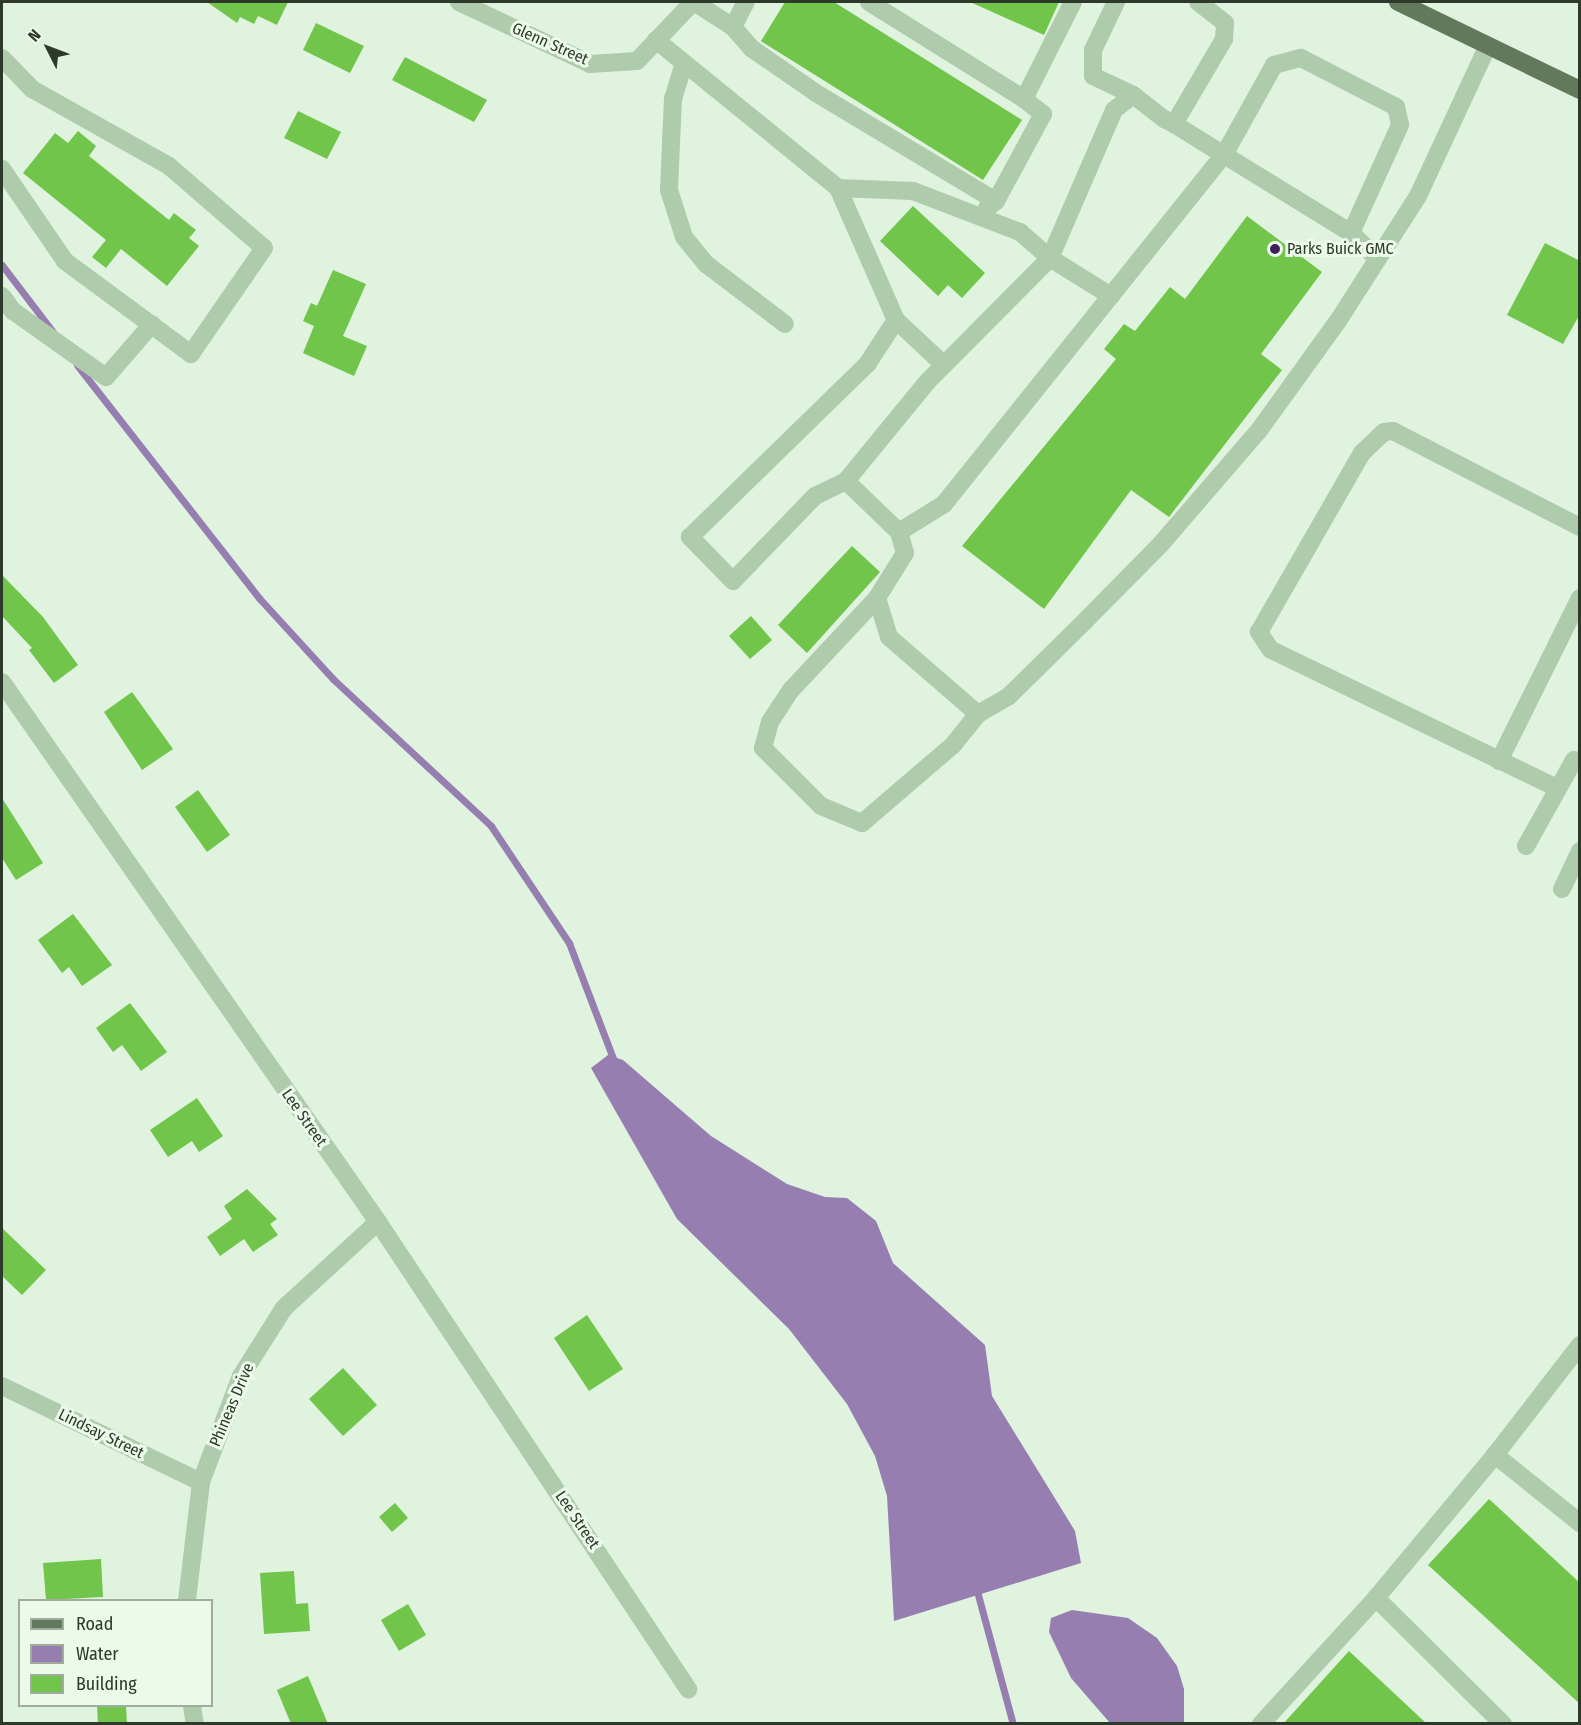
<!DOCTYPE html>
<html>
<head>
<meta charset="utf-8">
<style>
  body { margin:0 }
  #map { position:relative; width:1581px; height:1725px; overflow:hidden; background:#dff3df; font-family:"Fira Sans Condensed",sans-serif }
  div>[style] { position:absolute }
  .water>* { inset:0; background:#967eb0 }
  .stream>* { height:7px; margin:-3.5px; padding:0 3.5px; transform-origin:3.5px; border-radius:3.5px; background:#967eb0 }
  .building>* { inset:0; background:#71c54b }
  .minor>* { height:18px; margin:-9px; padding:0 9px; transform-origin:9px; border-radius:9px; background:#aecbab }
  .major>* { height:18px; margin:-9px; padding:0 9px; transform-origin:9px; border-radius:9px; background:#627a5b }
  .dots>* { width:16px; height:16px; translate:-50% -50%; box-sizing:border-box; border:3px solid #ecfaec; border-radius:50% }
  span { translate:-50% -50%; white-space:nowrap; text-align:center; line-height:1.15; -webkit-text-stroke:6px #ecfaec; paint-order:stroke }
  .street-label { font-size:16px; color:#2d392a }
  .poi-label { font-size:16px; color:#2d392a }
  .left { translate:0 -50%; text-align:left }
  .frame { position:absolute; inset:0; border:3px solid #2d392a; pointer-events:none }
  .legend { position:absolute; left:18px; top:1599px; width:195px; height:108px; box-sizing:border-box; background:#ecfaec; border:2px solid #a0ad9e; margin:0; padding:8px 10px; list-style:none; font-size:18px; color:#2d392a }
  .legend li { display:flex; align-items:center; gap:12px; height:30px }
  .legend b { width:30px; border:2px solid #a0ad9e }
  .north { position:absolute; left:18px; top:18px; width:60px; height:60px; -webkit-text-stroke:4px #ecfaec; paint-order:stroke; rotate:312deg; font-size:16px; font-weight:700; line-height:24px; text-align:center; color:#2d392a }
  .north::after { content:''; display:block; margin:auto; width:21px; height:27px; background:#2d392a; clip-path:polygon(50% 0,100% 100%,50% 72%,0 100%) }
</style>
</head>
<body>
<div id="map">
  <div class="water">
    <div style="clip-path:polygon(608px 1055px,623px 1060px,711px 1136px,787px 1184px,825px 1197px,847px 1198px,876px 1221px,893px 1263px,985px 1345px,992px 1396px,1075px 1531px,1081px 1563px,894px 1621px,887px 1496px,875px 1456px,847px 1404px,789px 1329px,677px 1219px,591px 1068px)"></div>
    <div style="clip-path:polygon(1072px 1610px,1128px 1618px,1157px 1638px,1177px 1666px,1184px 1689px,1184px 1723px,1110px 1723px,1071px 1678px,1049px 1632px,1051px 1618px)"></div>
  </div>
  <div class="stream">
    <div style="left:2px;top:265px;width:84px;rotate:52.7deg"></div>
    <div style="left:77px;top:365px;width:296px;rotate:52deg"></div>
    <div style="left:259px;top:598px;width:110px;rotate:47.6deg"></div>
    <div style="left:333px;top:679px;width:216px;rotate:42.9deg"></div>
    <div style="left:491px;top:826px;width:141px;rotate:56.3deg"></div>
    <div style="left:569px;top:943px;width:126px;rotate:69.1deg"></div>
    <div style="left:977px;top:1591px;width:138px;rotate:74.9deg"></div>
  </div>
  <div class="building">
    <div style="clip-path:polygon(207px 2px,288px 2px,277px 25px,258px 16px,254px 24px,240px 17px,237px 23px)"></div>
    <div style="clip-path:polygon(785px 2px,834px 2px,1022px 120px,983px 180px,761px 41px)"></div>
    <div style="clip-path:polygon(970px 2px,1059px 2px,1044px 35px)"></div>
    <div style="clip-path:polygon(316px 23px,364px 46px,350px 73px,303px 50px)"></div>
    <div style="clip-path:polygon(405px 57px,487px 100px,474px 122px,392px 80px)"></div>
    <div style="clip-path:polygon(298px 111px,341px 132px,327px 159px,284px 138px)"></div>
    <div style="clip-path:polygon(78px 131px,96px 146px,89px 156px,169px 220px,174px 213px,196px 230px,189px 238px,199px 246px,167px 286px,121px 249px,106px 268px,92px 257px,106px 240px,23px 173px,55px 133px,68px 143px)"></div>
    <div style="clip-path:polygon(913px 206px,985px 273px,962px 298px,948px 285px,938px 296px,880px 241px)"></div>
    <div style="clip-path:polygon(1247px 216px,1322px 272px,1261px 354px,1282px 370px,1169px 517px,1131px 490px,1044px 609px,962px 546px,1116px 359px,1104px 349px,1124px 324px,1135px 331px,1170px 287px,1185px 299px)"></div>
    <div style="clip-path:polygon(1545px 243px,1580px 261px,1580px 314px,1563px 344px,1507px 315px)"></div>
    <div style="clip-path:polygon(333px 270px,366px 284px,343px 336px,367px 346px,354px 376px,303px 353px,314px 326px,303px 321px,311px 303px,317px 306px)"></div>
    <div style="clip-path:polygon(852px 546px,880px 572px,807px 653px,778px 625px)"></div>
    <div style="clip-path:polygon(2px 575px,43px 617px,78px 665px,54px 683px,29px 650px,32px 648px,2px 616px)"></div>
    <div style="clip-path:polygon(751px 616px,772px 640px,750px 659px,729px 636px)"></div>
    <div style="clip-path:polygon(132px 692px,173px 749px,142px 770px,104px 712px)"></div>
    <div style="clip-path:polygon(198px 790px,230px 835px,207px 852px,175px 807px)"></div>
    <div style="clip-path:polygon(2px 798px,43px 863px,16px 880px,2px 858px)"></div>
    <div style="clip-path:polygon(73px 914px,112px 965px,82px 986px,69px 967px,62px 973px,38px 940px)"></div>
    <div style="clip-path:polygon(130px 1003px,167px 1052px,141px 1071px,122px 1045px,113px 1052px,96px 1028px)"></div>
    <div style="clip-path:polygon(197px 1098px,223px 1136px,199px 1152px,192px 1141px,168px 1157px,150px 1130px)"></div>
    <div style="clip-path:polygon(247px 1189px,277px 1219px,270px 1224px,278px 1235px,253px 1252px,244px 1239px,220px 1256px,207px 1237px,232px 1219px,224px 1206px)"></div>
    <div style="clip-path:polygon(2px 1228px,46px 1270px,22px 1295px,2px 1276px)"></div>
    <div style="clip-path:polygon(587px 1315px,623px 1369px,589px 1391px,554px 1338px)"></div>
    <div style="clip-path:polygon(343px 1368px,377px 1405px,343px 1436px,309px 1399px)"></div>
    <div style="clip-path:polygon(1489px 1499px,1580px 1583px,1580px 1704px,1428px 1565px)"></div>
    <div style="clip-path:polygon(395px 1503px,408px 1518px,392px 1532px,379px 1517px)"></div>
    <div style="clip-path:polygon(101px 1559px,103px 1597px,46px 1600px,43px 1563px)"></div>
    <div style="clip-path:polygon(294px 1571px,296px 1604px,308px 1603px,310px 1631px,264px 1634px,260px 1573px)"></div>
    <div style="clip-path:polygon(408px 1604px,426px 1635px,399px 1651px,381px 1620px)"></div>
    <div style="clip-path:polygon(1349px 1651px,1427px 1724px,1283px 1724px)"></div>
    <div style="clip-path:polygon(308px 1676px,328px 1724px,291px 1724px,277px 1690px)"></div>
    <div style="clip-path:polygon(97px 1706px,126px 1706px,127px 1724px,98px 1724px)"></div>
  </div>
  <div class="minor">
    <div style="left:459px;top:2px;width:145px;rotate:25.3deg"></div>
    <div style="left:590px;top:64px;width:47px;rotate:-3.7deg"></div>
    <div style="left:637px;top:61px;width:81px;rotate:-46.5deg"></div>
    <div style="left:694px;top:2px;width:46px;rotate:32.7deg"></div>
    <div style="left:733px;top:27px;width:28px;rotate:-63deg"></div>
    <div style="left:869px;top:2px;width:183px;rotate:32deg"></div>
    <div style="left:1024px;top:99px;width:109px;rotate:-63.2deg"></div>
    <div style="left:733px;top:27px;width:28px;rotate:49deg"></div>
    <div style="left:751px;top:48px;width:79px;rotate:34.7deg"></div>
    <div style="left:816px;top:93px;width:210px;rotate:31deg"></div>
    <div style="left:656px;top:40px;width:235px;rotate:39.1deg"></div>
    <div style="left:838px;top:188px;width:144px;rotate:66.3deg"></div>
    <div style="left:896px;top:320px;width:66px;rotate:43.2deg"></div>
    <div style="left:2px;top:58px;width:43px;rotate:45.9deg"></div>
    <div style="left:32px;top:89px;width:157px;rotate:29.3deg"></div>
    <div style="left:169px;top:166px;width:125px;rotate:40.8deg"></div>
    <div style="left:264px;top:248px;width:129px;rotate:124.6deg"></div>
    <div style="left:191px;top:354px;width:157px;rotate:-143.6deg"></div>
    <div style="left:65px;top:261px;width:112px;rotate:-124.4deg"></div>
    <div style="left:684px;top:63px;width:37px;rotate:107deg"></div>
    <div style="left:673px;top:98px;width:92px;rotate:92.5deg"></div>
    <div style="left:669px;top:190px;width:49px;rotate:72.3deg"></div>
    <div style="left:684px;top:237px;width:35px;rotate:51deg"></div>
    <div style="left:706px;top:264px;width:99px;rotate:37.2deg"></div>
    <div style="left:1174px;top:124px;width:99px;rotate:-59.5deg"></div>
    <div style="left:1224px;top:39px;width:16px;rotate:-86deg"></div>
    <div style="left:1225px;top:23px;width:34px;rotate:-142deg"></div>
    <div style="left:838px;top:188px;width:75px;rotate:2.3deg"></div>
    <div style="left:913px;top:191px;width:115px;rotate:21deg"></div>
    <div style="left:1020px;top:232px;width:40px;rotate:41deg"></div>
    <div style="left:1050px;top:258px;width:72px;rotate:31.9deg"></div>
    <div style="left:987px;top:208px;width:11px;rotate:-38deg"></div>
    <div style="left:996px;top:201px;width:99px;rotate:-61.6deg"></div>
    <div style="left:1043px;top:114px;width:24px;rotate:-142deg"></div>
    <div style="left:1351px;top:233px;width:37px;rotate:44deg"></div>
    <div style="left:2px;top:296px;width:19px;rotate:54deg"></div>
    <div style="left:13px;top:311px;width:114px;rotate:35.4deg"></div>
    <div style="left:106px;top:377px;width:70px;rotate:-49deg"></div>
    <div style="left:846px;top:481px;width:128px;rotate:-50.7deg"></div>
    <div style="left:927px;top:382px;width:175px;rotate:-45.2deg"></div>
    <div style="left:1050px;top:258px;width:161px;rotate:-66.6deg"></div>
    <div style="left:1114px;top:110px;width:24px;rotate:-38deg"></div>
    <div style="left:899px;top:532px;width:53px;rotate:-31.9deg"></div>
    <div style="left:944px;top:504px;width:447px;rotate:-51.3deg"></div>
    <div style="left:1224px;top:155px;width:103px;rotate:-60.9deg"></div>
    <div style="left:1274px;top:65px;width:28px;rotate:-15deg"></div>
    <div style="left:1301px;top:58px;width:107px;rotate:27.3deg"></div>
    <div style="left:1396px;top:107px;width:18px;rotate:77deg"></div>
    <div style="left:1400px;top:125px;width:119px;rotate:114.4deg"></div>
    <div style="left:1351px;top:233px;width:149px;rotate:-148.4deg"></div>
    <div style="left:1224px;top:155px;width:59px;rotate:-148.2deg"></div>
    <div style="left:1174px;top:124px;width:11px;rotate:-153deg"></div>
    <div style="left:1164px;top:119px;width:39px;rotate:-142deg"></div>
    <div style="left:1133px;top:95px;width:44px;rotate:-154.6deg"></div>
    <div style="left:1093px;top:76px;width:26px;rotate:-90deg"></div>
    <div style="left:1093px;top:50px;width:53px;rotate:-64.4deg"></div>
    <div style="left:877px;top:598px;width:41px;rotate:72.9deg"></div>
    <div style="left:889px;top:637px;width:118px;rotate:40.9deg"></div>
    <div style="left:978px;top:714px;width:40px;rotate:129deg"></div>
    <div style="left:953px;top:745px;width:120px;rotate:139.4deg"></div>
    <div style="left:862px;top:823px;width:44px;rotate:-157.5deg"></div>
    <div style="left:821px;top:806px;width:82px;rotate:-135deg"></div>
    <div style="left:763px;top:748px;width:27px;rotate:-75deg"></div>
    <div style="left:770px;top:722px;width:38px;rotate:-57deg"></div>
    <div style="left:791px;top:690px;width:126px;rotate:-46.9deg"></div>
    <div style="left:877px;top:598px;width:53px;rotate:-58.1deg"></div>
    <div style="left:905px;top:553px;width:22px;rotate:-106deg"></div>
    <div style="left:899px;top:532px;width:74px;rotate:-136.1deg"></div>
    <div style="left:846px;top:481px;width:34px;rotate:154deg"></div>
    <div style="left:815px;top:496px;width:118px;rotate:134deg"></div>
    <div style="left:733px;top:581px;width:62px;rotate:-134.3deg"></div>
    <div style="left:690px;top:537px;width:249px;rotate:-44.3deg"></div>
    <div style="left:868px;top:363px;width:51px;rotate:-56.9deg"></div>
    <div style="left:2px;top:682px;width:658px;rotate:55.15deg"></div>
    <div style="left:378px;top:1222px;width:561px;rotate:56.42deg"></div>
    <div style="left:978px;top:714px;width:36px;rotate:-30deg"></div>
    <div style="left:1009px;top:696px;width:107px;rotate:-44.6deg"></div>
    <div style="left:1085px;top:621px;width:107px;rotate:-45.4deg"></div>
    <div style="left:1160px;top:545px;width:153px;rotate:-49.2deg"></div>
    <div style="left:1260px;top:429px;width:133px;rotate:-54.2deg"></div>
    <div style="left:1338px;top:321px;width:148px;rotate:-57.4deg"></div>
    <div style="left:1418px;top:196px;width:166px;rotate:-65.1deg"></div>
    <div style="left:1499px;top:761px;width:182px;rotate:-63.6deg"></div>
    <div style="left:1557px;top:788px;width:318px;rotate:-154.2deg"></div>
    <div style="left:1271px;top:650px;width:22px;rotate:-124deg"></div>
    <div style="left:1259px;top:632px;width:207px;rotate:-60.1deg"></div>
    <div style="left:1362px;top:453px;width:30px;rotate:-44deg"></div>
    <div style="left:1384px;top:432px;width:9px;rotate:-6deg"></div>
    <div style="left:1393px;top:431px;width:210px;rotate:27.2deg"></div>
    <div style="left:1526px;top:846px;width:98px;rotate:-60.8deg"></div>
    <div style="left:1574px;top:760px;width:6px;rotate:18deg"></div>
    <div style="left:1562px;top:889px;width:42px;rotate:-64.7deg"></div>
    <div style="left:2px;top:1386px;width:221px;rotate:25.8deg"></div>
    <div style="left:1495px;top:1455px;width:139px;rotate:-52.3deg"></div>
    <div style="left:1376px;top:1598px;width:179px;rotate:44.8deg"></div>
    <div style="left:187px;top:1600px;width:119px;rotate:-83.2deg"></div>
    <div style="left:201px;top:1482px;width:113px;rotate:-69.3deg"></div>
    <div style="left:241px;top:1376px;width:80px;rotate:-57.7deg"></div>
    <div style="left:284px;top:1308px;width:127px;rotate:-42.5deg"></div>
    <div style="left:192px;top:1706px;width:18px;rotate:81deg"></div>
    <div style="left:1261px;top:1724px;width:171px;rotate:-47.6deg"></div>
    <div style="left:1376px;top:1598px;width:186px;rotate:-50.2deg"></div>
    <div style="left:1495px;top:1455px;width:109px;rotate:38.7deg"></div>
  </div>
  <div class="major">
    <div style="left:1398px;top:2px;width:202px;rotate:25.8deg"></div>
  </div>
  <div class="dots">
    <div style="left:1275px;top:249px;background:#3e1f5a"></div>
  </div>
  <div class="street-label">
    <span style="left:550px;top:44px;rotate:24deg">Glenn Street</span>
    <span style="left:304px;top:1118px;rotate:55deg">Lee Street</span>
    <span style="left:232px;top:1405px;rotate:-67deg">Phineas Drive</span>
    <span style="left:101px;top:1434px;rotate:26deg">Lindsay Street</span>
    <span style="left:577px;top:1520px;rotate:56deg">Lee Street</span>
  </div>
  <div class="poi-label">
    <span class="left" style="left:1287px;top:249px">Parks Buick GMC</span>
  </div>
  <div class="frame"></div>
  <ul class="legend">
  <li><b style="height:8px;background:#627a5b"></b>Road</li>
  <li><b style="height:16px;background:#967eb0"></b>Water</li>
  <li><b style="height:16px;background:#71c54b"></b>Building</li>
  </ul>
  <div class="north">N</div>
</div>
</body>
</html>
